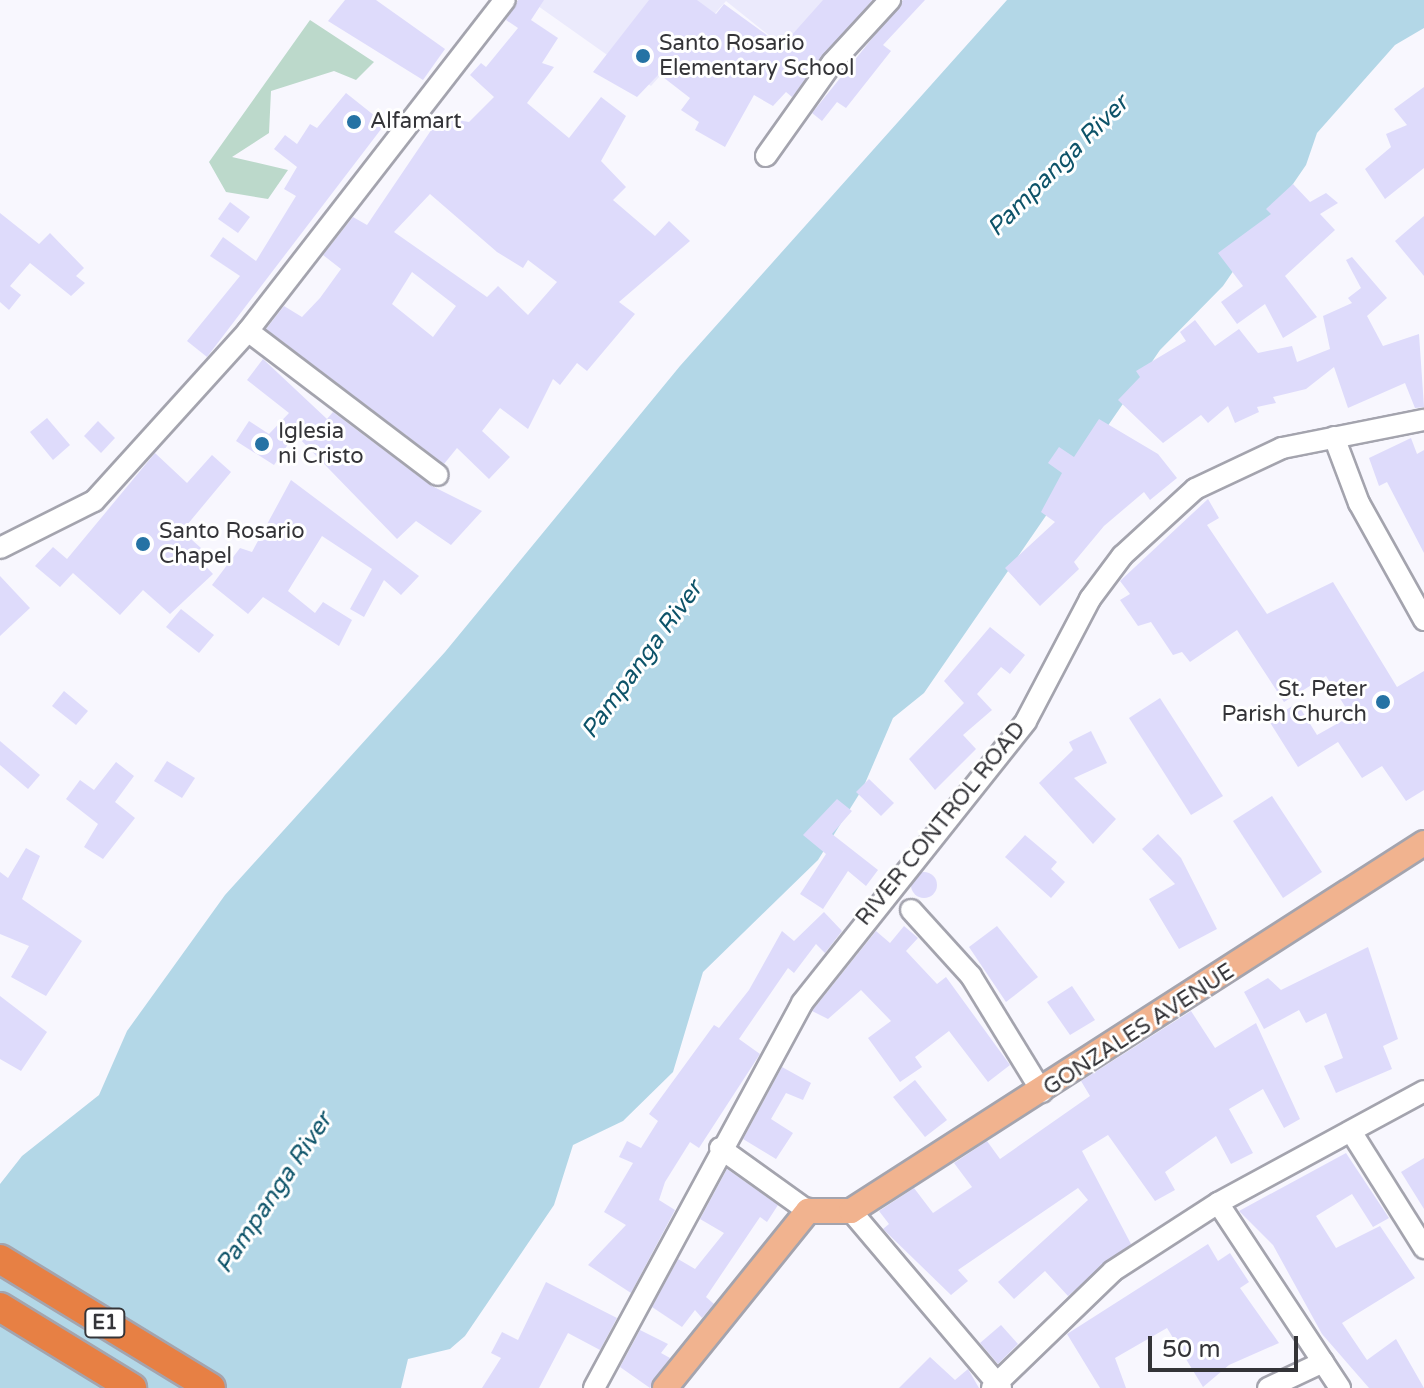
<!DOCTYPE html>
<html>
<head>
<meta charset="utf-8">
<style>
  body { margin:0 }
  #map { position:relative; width:1424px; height:1388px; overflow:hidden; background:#f8f7fe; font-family:"Varela Round",sans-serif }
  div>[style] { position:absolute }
  .built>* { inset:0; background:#ebeafc }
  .green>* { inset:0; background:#bcd9cb }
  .water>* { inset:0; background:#b3d7e7 }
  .building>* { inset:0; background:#dedbfb }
  .round { border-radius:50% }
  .roads { filter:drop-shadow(2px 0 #a4a4ae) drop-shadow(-2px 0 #a4a4ae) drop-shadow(0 2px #a4a4ae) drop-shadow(0 -2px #a4a4ae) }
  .minor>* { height:20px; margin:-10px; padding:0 10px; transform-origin:10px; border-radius:10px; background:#fff }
  .major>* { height:24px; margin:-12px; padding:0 12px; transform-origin:12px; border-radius:12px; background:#f1b38f }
  .highway>* { height:28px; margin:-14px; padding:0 14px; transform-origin:14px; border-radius:14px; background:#e78044 }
  .dots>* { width:22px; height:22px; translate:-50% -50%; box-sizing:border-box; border:4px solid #fff; border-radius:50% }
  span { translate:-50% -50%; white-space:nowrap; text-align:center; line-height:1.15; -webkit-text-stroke:6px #fff; paint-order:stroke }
  .shield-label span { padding:2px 6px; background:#fff; border:2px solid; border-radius:6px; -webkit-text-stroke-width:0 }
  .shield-label { font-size:20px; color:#343438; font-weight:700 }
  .poi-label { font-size:22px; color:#343438 }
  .left { translate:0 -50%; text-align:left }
  .right { translate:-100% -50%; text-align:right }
  .street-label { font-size:22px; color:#343438 }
  .water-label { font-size:24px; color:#0d5369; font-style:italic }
  .scale { position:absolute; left:1148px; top:1336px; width:150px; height:36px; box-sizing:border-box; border:4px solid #343438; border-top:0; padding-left:10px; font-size:24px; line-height:28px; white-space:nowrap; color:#343438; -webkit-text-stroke:6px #fff; paint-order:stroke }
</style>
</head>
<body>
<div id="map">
  <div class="built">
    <div style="clip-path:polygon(542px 0,882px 0,816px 73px,726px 1px,651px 86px,538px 6px)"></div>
  </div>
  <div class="green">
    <div style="clip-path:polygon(310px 20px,374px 62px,356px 80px,334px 71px,271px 91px,269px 133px,232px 157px,288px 170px,268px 199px,226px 192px,209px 162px)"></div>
  </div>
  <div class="water">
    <div style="clip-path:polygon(1007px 0,1424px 0,1424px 28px,1395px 45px,1317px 133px,1306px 165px,1223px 286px,1160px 350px,924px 693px,893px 718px,863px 788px,818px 860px,703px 972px,673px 1072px,623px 1121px,573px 1145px,554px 1205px,465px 1336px,450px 1349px,408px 1359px,401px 1388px,0 1388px,0 1184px,22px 1156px,99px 1095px,127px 1031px,225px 895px,445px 652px,680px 366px)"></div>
  </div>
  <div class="building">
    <div style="clip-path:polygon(345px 0,376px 0,445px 49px,423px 80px,328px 21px)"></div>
    <div style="clip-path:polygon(evenodd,518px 0,544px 0,531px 20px,558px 38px,542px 63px,554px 67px,527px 103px,569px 138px,601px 97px,626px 116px,601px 161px,626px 187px,613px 200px,655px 236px,669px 221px,690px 241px,619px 302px,635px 314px,587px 371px,577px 363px,560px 385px,553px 379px,528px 429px,500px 408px,482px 431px,510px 457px,489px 479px,457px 448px,444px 464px,266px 329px,284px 306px,302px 317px,320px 298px,341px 269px,323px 255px,353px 217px,367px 225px,440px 117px,469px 122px,494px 97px,470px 75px,481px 63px,486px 67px,518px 28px,506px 20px,518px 0,430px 194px,497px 252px,523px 268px,528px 260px,557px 282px,528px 315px,498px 286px,487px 297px,394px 232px,430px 194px,518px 0,412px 272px,456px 306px,433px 337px,392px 304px,412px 272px)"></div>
    <div style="clip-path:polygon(649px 0,697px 0,716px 14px,724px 4px,782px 46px,823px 0,872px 0,792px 97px,786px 92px,773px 106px,754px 95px,725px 147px,695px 130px,699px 122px,681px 110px,690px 98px,659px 74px,637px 97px,593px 72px)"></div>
    <div style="clip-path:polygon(903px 0,925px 0,883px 45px,891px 51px,846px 108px,837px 102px,822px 121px,812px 113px)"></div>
    <div style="clip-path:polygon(1424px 87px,1424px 168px,1385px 199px,1365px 169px,1391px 147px,1386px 134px,1407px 125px,1394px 109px)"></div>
    <div style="clip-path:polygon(346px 93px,385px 124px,207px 357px,187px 341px,240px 276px,210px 256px,223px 237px,256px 261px,296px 196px,284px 189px,297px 167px,274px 149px,285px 135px,297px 144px,310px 124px,317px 128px)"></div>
    <div style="clip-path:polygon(1293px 184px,1310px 202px,1326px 193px,1338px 203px,1320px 214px,1335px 230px,1285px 276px,1317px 317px,1283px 338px,1265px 304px,1237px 324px,1221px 302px,1243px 286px,1218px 253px,1271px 214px,1266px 209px)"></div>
    <div style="clip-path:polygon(230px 202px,250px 217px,238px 233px,218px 219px)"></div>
    <div style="clip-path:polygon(0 213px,39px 244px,50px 233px,84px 268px,76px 276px,85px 283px,71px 296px,30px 263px,10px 286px,21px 295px,9px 310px,0 302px)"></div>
    <div style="clip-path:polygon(1424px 216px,1424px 276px,1395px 241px)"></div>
    <div style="clip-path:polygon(1352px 257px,1387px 298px,1367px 316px,1383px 346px,1419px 334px,1424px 407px,1415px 408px,1405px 383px,1348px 408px,1334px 367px,1306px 389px,1273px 397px,1276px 403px,1257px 407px,1259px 412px,1235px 423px,1228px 406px,1208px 423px,1201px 415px,1163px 443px,1118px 400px,1140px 377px,1136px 371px,1186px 341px,1180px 332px,1195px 320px,1215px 346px,1239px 329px,1258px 353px,1292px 346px,1297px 362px,1330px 349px,1323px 316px,1352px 303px,1348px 298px,1361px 288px,1346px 260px)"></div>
    <div style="clip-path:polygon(263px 359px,327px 419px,333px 412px,430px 485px,482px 511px,451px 545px,416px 521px,397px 539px,295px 434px,274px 465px,236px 441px,249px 421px,269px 434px,289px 413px,247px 380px)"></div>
    <div style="clip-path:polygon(47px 418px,70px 445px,53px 460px,30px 432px)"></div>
    <div style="clip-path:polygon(1099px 419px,1158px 454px,1177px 478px,1150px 500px,1144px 492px,1104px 526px,1074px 562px,1079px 569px,1040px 606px,1005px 568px,1055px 522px,1041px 512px,1062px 473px,1048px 463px,1059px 447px,1074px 457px)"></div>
    <div style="clip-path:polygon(98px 421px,115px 438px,101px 453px,84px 436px)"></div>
    <div style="clip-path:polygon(1411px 438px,1417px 454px,1424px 450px,1424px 553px,1387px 482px,1379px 486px,1369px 458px)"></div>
    <div style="clip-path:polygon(155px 453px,187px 483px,212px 455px,231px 472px,182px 531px,201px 548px,195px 555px,213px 574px,170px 614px,143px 590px,120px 615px,73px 573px,60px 587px,35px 566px,53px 547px,67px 559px)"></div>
    <div style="clip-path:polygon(291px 480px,419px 576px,401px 595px,384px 580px,364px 617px,350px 609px,372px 569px,322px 536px,288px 591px,315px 613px,323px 602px,352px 620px,339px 646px,263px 597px,248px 614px,212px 585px,240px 548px,252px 552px)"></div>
    <div style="clip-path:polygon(1208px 499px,1219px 518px,1207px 525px,1267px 614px,1333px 582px,1397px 687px,1424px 671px,1424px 790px,1406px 801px,1382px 766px,1362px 778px,1338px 742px,1298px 767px,1269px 721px,1297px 703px,1317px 735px,1351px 716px,1326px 676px,1284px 702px,1237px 630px,1190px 662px,1182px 652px,1173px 655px,1151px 622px,1138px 626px,1120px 600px,1130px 594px,1120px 581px)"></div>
    <div style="clip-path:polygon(0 576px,30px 608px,0 636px)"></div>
    <div style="clip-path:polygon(181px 609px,214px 635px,199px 653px,166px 627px)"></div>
    <div style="clip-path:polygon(990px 627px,1025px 655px,1010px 674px,1001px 667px,977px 694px,992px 710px,963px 735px,976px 749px,935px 790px,909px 759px,964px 703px,944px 681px)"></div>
    <div style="clip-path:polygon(64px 691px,88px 711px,76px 725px,52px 706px)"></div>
    <div style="clip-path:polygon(1160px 698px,1223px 796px,1191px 815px,1129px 718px)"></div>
    <div style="clip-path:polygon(1091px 731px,1107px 763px,1074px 778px,1116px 819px,1093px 844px,1039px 783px,1073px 750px,1069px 742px)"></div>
    <div style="clip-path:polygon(0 741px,40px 775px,28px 789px,0 765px)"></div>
    <div style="clip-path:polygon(167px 761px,195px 778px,182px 798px,154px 781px)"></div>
    <div style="clip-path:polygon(116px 762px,134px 776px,115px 802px,135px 818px,103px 859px,84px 847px,98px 824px,66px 799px,80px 780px,94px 790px)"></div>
    <div style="clip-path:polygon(869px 779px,894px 803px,881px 816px,856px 792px)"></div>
    <div style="clip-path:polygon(1272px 796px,1322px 872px,1283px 898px,1233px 821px)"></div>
    <div style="clip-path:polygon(837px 799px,852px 811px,832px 834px,878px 870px,866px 886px,848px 871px,823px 909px,800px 894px,826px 854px,803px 835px)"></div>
    <div style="clip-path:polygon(1158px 834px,1181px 858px,1217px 929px,1179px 949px,1149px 899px,1175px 884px,1142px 849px)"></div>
    <div style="clip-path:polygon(1025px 835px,1057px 862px,1051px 869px,1065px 882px,1051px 898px,1005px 857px)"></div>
    <div style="clip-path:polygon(26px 848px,40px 856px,22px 899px,82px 941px,46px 996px,11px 977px,29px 946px,0 934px,0 872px,8px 878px)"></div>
    <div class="round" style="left:911px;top:872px;width:26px;height:26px"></div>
    <div style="clip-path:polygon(824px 912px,842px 931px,825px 953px,816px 944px,794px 973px,788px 968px,739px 1039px,760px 1054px,699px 1148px,690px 1142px,665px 1182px,659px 1200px,675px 1210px,631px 1293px,588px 1265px,626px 1225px,604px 1212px,633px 1163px,619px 1157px,627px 1141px,641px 1148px,658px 1121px,649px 1114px,714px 1025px,719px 1028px,749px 990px,782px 931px,794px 941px)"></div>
    <div style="clip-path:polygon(904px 926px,918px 938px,906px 951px,937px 984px,946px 977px,1010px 1065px,988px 1082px,949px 1031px,915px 1057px,922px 1067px,900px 1082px,868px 1038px,891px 1021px,861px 990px,828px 1019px,812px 1011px,876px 931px,890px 943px)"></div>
    <div style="clip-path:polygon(997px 926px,1038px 977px,1006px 1002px,969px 947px)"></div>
    <div style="clip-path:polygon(1368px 947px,1398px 1039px,1383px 1046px,1392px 1069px,1336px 1093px,1324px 1066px,1343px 1058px,1326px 1013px,1306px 1023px,1299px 1010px,1264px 1029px,1244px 992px,1268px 978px,1281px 990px)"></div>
    <div style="clip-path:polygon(1072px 986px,1095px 1020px,1070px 1035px,1047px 1002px)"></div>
    <div style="clip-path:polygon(0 996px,47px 1032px,21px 1071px,0 1059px)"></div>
    <div style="clip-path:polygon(1191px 1011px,1215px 1048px,1256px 1023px,1300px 1119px,1284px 1128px,1263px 1089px,1229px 1109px,1253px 1153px,1231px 1164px,1216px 1136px,1165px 1172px,1175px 1190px,1155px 1201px,1108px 1135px,1082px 1151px,1131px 1244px,1068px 1296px,1045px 1271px,1014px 1299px,998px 1282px,1088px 1200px,1078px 1188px,958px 1270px,968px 1281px,951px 1295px,883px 1229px,889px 1224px,879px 1211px,914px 1188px,933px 1213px,972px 1187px,954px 1163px,987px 1141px,1000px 1159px,1090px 1096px,1081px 1081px)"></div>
    <div style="clip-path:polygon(782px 1067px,811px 1083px,803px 1100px,786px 1093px,771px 1119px,793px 1133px,776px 1159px,743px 1139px)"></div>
    <div style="clip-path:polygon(915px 1080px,947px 1120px,925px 1137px,893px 1097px)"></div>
    <div style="clip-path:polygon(1346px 1153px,1389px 1218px,1373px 1227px,1352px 1194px,1316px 1216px,1336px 1248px,1380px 1226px,1415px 1278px,1342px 1323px,1367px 1360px,1396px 1339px,1424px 1388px,1369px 1388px,1322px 1334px,1273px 1245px,1239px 1211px)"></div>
    <div style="clip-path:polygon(1424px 1158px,1424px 1209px,1401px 1172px)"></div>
    <div style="clip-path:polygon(727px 1169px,778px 1205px,767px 1222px,760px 1217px,706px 1297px,714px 1304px,702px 1318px,695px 1310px,682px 1327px,652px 1307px,678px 1259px,695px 1269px,724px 1233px,700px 1219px)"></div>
    <div style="clip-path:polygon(1208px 1244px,1218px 1261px,1230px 1253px,1249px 1282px,1240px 1288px,1279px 1343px,1229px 1365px,1203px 1387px,1167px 1328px,1115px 1358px,1126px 1388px,1100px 1388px,1067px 1334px)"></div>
    <div style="clip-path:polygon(546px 1282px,617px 1318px,600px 1350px,568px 1333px,539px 1388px,482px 1388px,501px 1358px,491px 1353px,502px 1332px,518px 1340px)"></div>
    <div style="clip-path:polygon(1001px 1325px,1018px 1344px,998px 1364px,980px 1343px)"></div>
    <div style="clip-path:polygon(640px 1330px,668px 1344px,661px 1353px,670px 1358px,650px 1388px,620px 1367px)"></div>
    <div style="clip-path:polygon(930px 1357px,955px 1380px,968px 1369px,979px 1388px,899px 1388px)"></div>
  </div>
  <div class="roads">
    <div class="minor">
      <div style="left:766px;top:156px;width:114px;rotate:-54.6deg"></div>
      <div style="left:832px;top:63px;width:86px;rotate:-47.4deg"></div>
      <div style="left:248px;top:331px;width:238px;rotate:37.2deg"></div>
      <div style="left:1334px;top:437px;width:71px;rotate:69.3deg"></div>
      <div style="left:1359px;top:503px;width:134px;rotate:60.9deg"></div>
      <div style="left:0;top:548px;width:105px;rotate:-26.6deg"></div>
      <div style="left:94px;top:501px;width:229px;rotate:-47.8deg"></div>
      <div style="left:248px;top:331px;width:419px;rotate:-52.2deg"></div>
      <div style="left:911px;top:910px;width:89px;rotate:47.7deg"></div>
      <div style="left:971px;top:976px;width:136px;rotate:58.5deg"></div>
      <div style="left:1352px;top:1133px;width:136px;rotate:57.9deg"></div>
      <div style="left:720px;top:1148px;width:108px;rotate:35.6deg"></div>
      <div style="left:1218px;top:1203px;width:222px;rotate:56.6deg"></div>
      <div style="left:851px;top:1211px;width:232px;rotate:49.7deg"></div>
      <div style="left:594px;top:1388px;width:438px;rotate:-61.6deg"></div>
      <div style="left:802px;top:1003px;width:360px;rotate:-51.5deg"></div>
      <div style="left:1026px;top:721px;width:138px;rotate:-62.3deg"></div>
      <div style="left:1090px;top:599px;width:54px;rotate:-53.3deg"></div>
      <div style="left:1122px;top:556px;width:99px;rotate:-42.5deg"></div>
      <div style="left:1195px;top:489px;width:96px;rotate:-25.2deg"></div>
      <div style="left:1282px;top:448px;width:145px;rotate:-11.2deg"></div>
      <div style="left:992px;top:1388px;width:168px;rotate:-44deg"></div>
      <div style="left:1113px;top:1271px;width:125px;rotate:-32.9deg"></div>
      <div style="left:1218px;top:1203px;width:234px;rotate:-28.5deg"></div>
      <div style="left:1268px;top:1388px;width:61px;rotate:-25.3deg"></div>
    </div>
    <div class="major">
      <div style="left:665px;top:1388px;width:228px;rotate:-51.1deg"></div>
      <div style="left:808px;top:1211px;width:43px"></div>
      <div style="left:851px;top:1211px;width:681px;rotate:-32.71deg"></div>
    </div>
    <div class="highway">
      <div style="left:0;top:1259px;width:247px;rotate:31.4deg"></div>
      <div style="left:0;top:1307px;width:155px;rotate:31.5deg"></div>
    </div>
  </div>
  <div class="dots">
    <div style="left:643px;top:56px;background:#2572a4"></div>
    <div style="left:354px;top:122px;background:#2572a4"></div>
    <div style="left:262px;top:444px;background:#2572a4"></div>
    <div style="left:143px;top:544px;background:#2572a4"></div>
    <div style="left:1383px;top:702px;background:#2572a4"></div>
  </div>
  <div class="shield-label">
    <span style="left:105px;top:1323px">E1</span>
  </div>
  <div class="poi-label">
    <span class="left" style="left:659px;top:56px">Santo Rosario<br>Elementary School</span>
    <span class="left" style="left:370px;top:122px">Alfamart</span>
    <span class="left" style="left:278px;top:444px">Iglesia<br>ni Cristo</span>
    <span class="left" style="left:159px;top:544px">Santo Rosario<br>Chapel</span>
    <span class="right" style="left:1367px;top:702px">St. Peter<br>Parish Church</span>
  </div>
  <div class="street-label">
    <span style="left:941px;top:824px;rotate:-51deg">RIVER CONTROL ROAD</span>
    <span style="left:1139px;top:1030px;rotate:-33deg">GONZALES AVENUE</span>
  </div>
  <div class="water-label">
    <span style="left:1058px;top:166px;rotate:-45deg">Pampanga River</span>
    <span style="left:642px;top:660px;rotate:-54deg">Pampanga River</span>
    <span style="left:274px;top:1193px;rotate:-56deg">Pampanga River</span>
  </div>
  <div class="scale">50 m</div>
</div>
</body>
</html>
